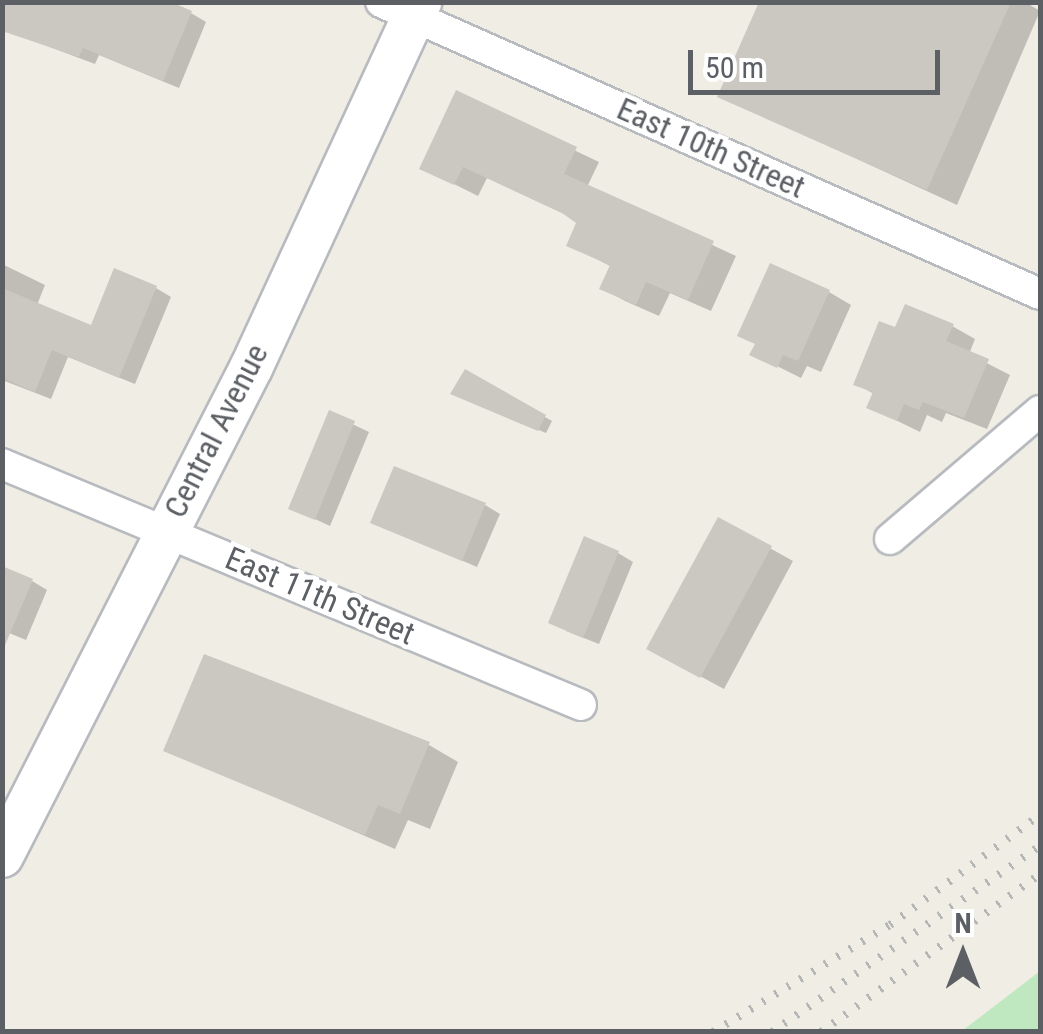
<!DOCTYPE html>
<html>
<head>
<meta charset="utf-8">
<style>
  body { margin:0 }
  #map { position:relative; width:1043px; height:1034px; overflow:hidden; background:#efede4; font-family:"Roboto Condensed",sans-serif }
  div>[style] { position:absolute }
  .green>* { inset:0; background:#c0e8c0 }
  .shadow>* { inset:0; background:#0003 }
  .building>* { inset:0; background:#cac8c1 }
  .roads { filter:drop-shadow(2px 0 #b7babf) drop-shadow(-2px 0 #b7babf) drop-shadow(0 2px #b7babf) drop-shadow(0 -2px #b7babf) }
  .street>* { height:30px; margin:-15px; padding:0 15px; transform-origin:15px; border-radius:15px; background:#fff }
  .secondary>* { height:42px; margin:-21px; padding:0 21px; transform-origin:21px; border-radius:21px; background:#fff }
  .rail>* { height:8px; margin-top:-4px; transform-origin:0; background:repeating-linear-gradient(90deg,#b5b6b6 0 2.5px,transparent 0 14.5px) }
  span { translate:-50% -50%; white-space:nowrap; text-align:center; line-height:1.15; -webkit-text-stroke:9px #fff; paint-order:stroke }
  .street-label { font-size:32px; color:#5c6065 }
  .frame { position:absolute; inset:0; border:5px solid #5c6065; pointer-events:none }
  .north { position:absolute; left:913px; top:904px; width:100px; height:100px; -webkit-text-stroke:8px #fff; paint-order:stroke; rotate:0deg; font-size:28px; font-weight:700; line-height:40px; text-align:center; color:#5c6065 }
  .north::after { content:''; display:block; margin:auto; width:35px; height:45px; background:#5c6065; clip-path:polygon(50% 0,100% 100%,50% 72%,0 100%) }
  .scale { position:absolute; left:688px; top:50px; width:252px; height:45px; box-sizing:border-box; border:5px solid #5c6065; border-top:0; padding-left:12px; font-size:30px; line-height:35px; white-space:nowrap; color:#5c6065; -webkit-text-stroke:8px #fff; paint-order:stroke }
</style>
</head>
<body>
<div id="map">
  <div class="green">
    <div style="clip-path:polygon(1040px 971px,1040px 1031px,962px 1031px)"></div>
  </div>
  <div class="shadow">
    <div style="clip-path:polygon(762px 2px,1025px 2px,1040px 11px,957px 205px,720px 96px)"></div>
    <div style="clip-path:polygon(191px 13px,206px 22px,179px 88px,99px 55px,95px 64px,2px 29px)"></div>
    <div style="clip-path:polygon(457px 94px,599px 162px,587px 187px,736px 256px,711px 311px,670px 293px,659px 316px,625px 301px,602px 288px,612px 267px,569px 245px,579px 222px,573px 218px,487px 178px,478px 196px,422px 168px)"></div>
    <div style="clip-path:polygon(2px 264px,45px 285px,37px 305px,92px 328px,156px 288px,171px 297px,135px 384px,68px 357px,51px 399px,2px 380px)"></div>
    <div style="clip-path:polygon(829px 292px,851px 305px,821px 372px,807px 366px,801px 378px,753px 354px)"></div>
    <div style="clip-path:polygon(952px 326px,975px 339px,969px 354px,1010px 375px,987px 429px,946px 413px,942px 422px,927px 415px,920px 432px,869px 407px,874px 394px,856px 384px,896px 330px)"></div>
    <div style="clip-path:polygon(466px 372px,552px 421px,546px 433px,460px 397px)"></div>
    <div style="clip-path:polygon(331px 414px,369px 432px,330px 526px,291px 508px)"></div>
    <div style="clip-path:polygon(485px 505px,500px 514px,477px 567px,373px 522px)"></div>
    <div style="clip-path:polygon(719px 520px,793px 561px,724px 689px,672px 661px)"></div>
    <div style="clip-path:polygon(618px 553px,633px 562px,599px 644px,566px 631px)"></div>
    <div style="clip-path:polygon(32px 581px,47px 590px,26px 640px,2px 630px)"></div>
    <div style="clip-path:polygon(429px 745px,458px 762px,430px 829px,408px 820px,395px 849px,166px 750px)"></div>
  </div>
  <div class="building">
    <div style="clip-path:polygon(2px 2px,171px 2px,192px 11px,163px 81px,83px 48px,79px 57px,2px 31px)"></div>
    <div style="clip-path:polygon(759px 2px,1011px 2px,927px 190px,717px 97px)"></div>
    <div style="clip-path:polygon(456px 90px,577px 147px,564px 174px,714px 241px,688px 300px,646px 282px,636px 305px,599px 289px,610px 265px,566px 246px,576px 223px,562px 213px,463px 167px,454px 185px,419px 169px)"></div>
    <div style="clip-path:polygon(770px 263px,830px 290px,798px 361px,783px 355px,777px 368px,749px 355px,755px 344px,737px 336px)"></div>
    <div style="clip-path:polygon(114px 268px,157px 286px,119px 378px,52px 350px,35px 392px,2px 378px,2px 288px,91px 325px)"></div>
    <div style="clip-path:polygon(905px 304px,954px 324px,946px 341px,989px 359px,964px 418px,923px 402px,919px 410px,904px 404px,897px 421px,866px 408px,873px 392px,853px 385px,879px 321px,895px 327px)"></div>
    <div style="clip-path:polygon(465px 369px,546px 415px,538px 431px,450px 394px)"></div>
    <div style="clip-path:polygon(329px 410px,355px 421px,315px 520px,288px 509px)"></div>
    <div style="clip-path:polygon(394px 466px,486px 503px,462px 561px,370px 523px)"></div>
    <div style="clip-path:polygon(718px 517px,772px 546px,700px 678px,646px 649px)"></div>
    <div style="clip-path:polygon(584px 536px,619px 551px,583px 638px,548px 623px)"></div>
    <div style="clip-path:polygon(2px 566px,33px 579px,3px 650px,2px 650px)"></div>
    <div style="clip-path:polygon(204px 654px,430px 742px,400px 814px,378px 805px,365px 835px,163px 751px)"></div>
  </div>
  <div class="roads">
    <div class="street">
      <div style="left:381px;top:2px;width:721px;rotate:23.9deg"></div>
      <div style="left:2px;top:464px;width:627px;rotate:22.6deg"></div>
      <div style="left:890px;top:539px;width:197px;rotate:-40.5deg"></div>
    </div>
    <div class="secondary">
      <div style="left:2px;top:856px;width:550px;rotate:-62.97deg"></div>
      <div style="left:252px;top:366px;width:401px;rotate:-65.2deg"></div>
    </div>
  </div>
  <div class="rail">
    <div style="left:713px;top:1032px;width:207px;rotate:-31.2deg"></div>
    <div style="left:890px;top:925px;width:186px;rotate:-36.3deg"></div>
    <div style="left:772px;top:1032px;width:326px;rotate:-34.8deg"></div>
    <div style="left:821px;top:1032px;width:270px;rotate:-35.8deg"></div>
  </div>
  <div class="street-label">
    <span style="left:711px;top:148px;rotate:24deg">East 10th Street</span>
    <span style="left:216px;top:431px;rotate:-63deg">Central Avenue</span>
    <span style="left:320px;top:596px;rotate:23deg">East 11th Street</span>
  </div>
  <div class="frame"></div>
  <div class="north">N</div>
  <div class="scale">50 m</div>
</div>
</body>
</html>
